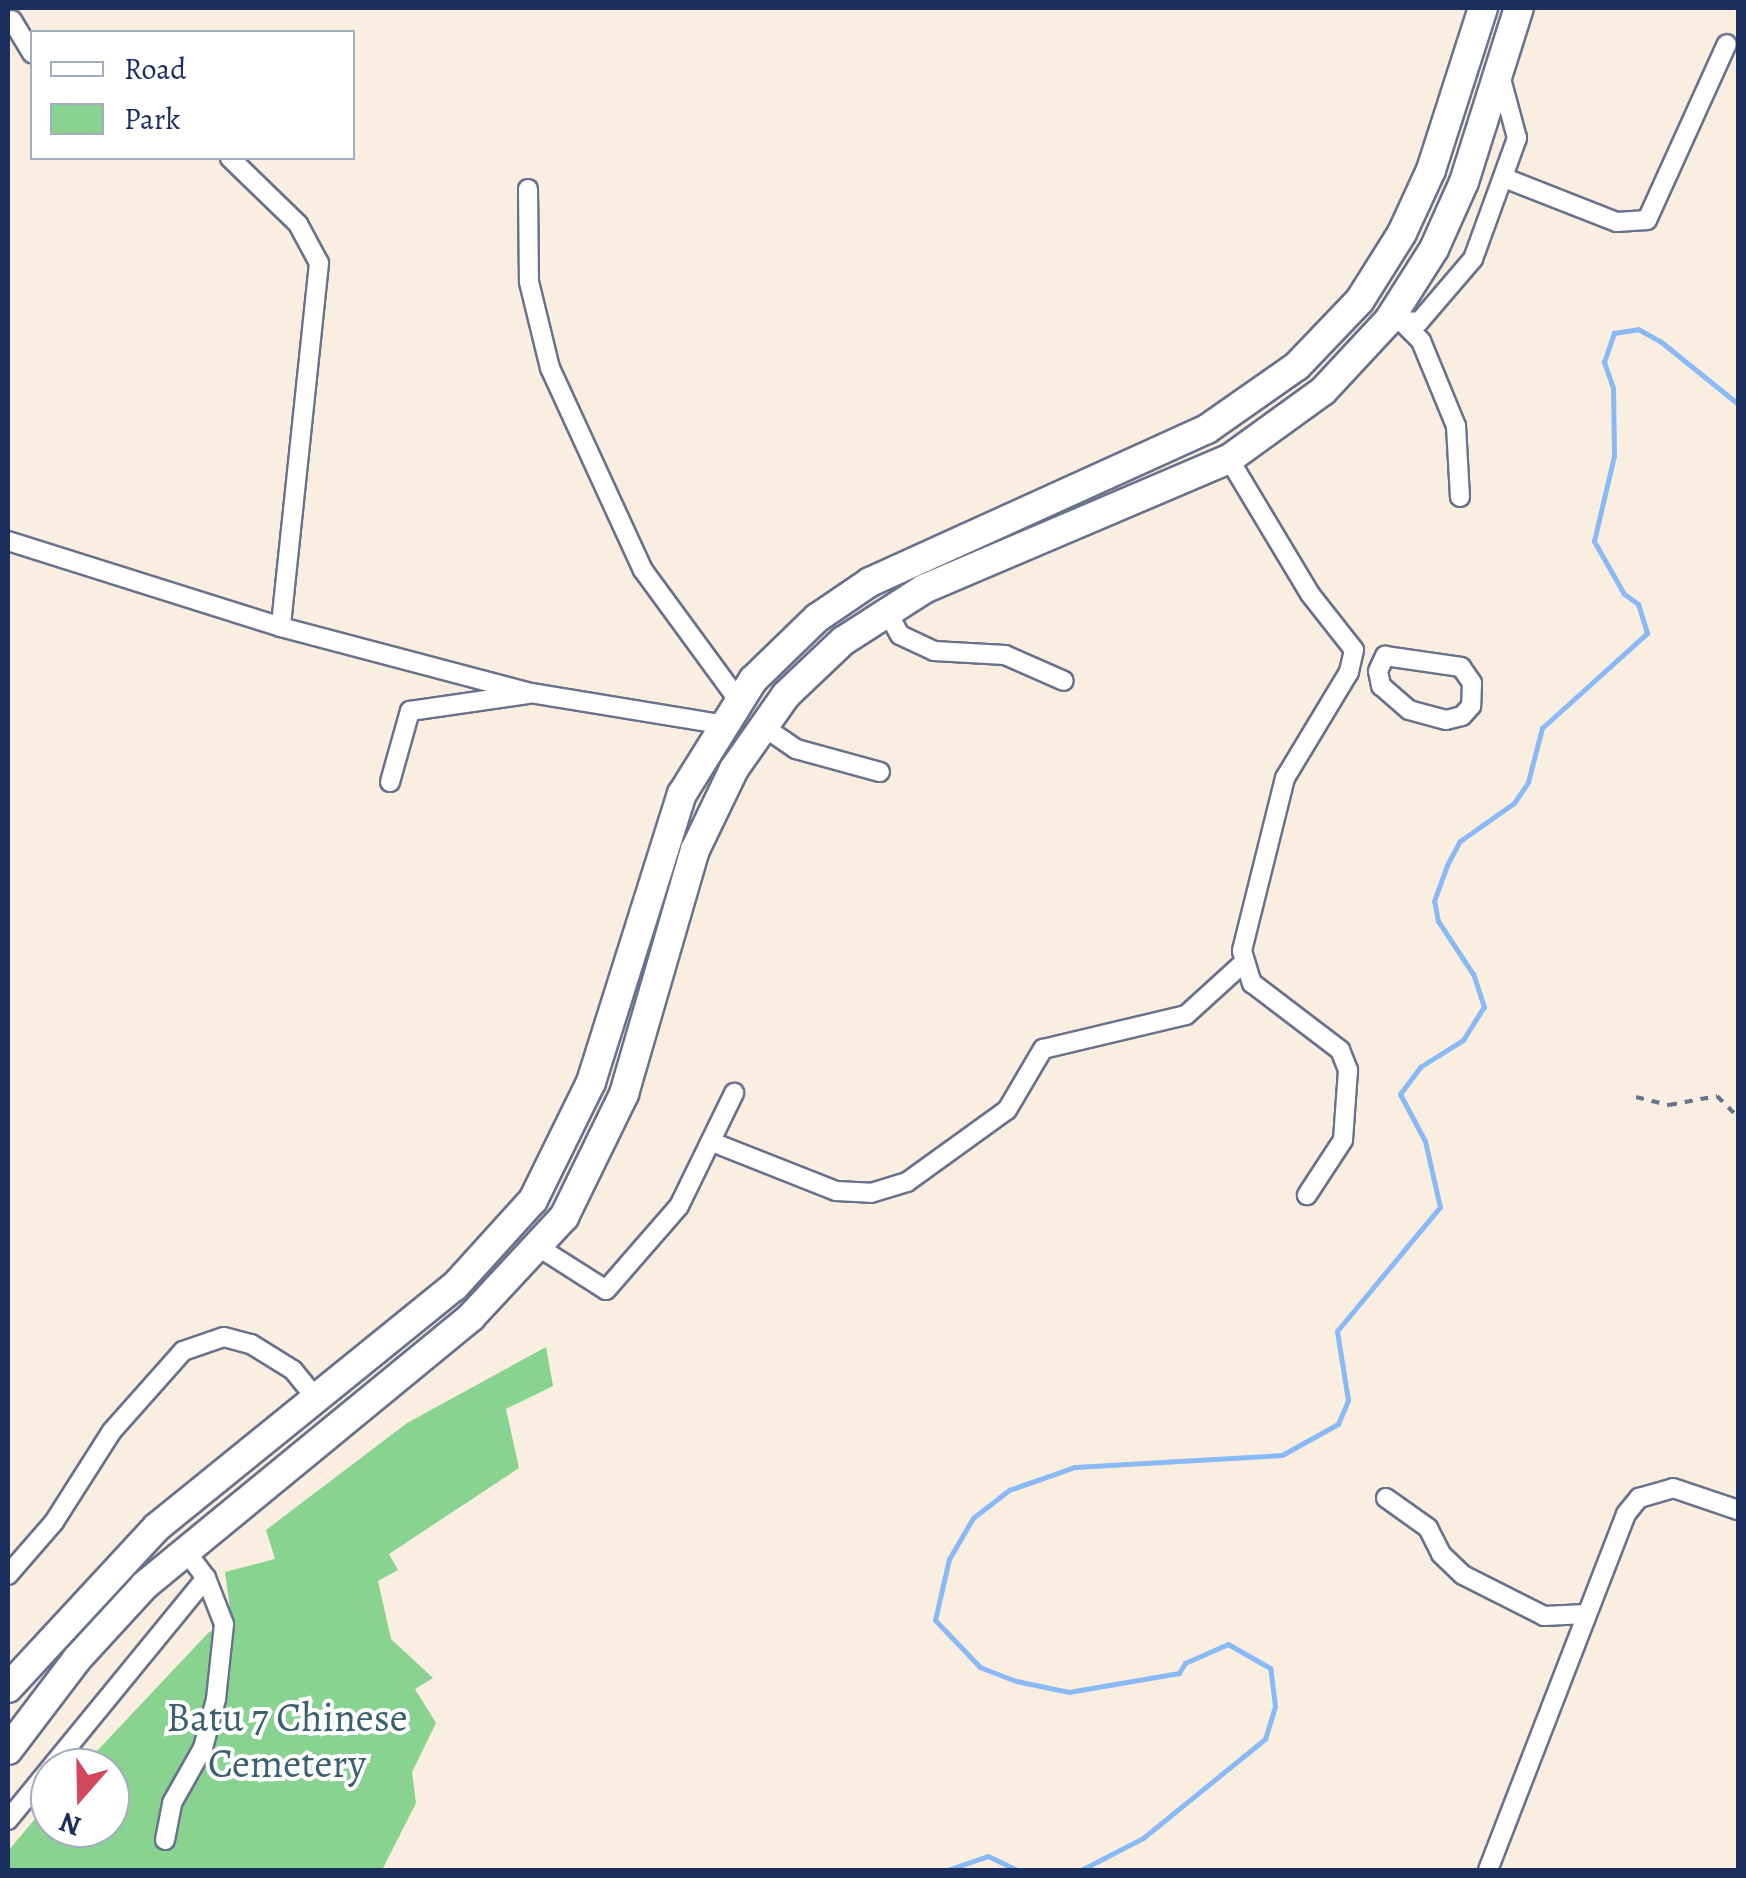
<!DOCTYPE html>
<html>
<head>
<meta charset="utf-8">
<style>
  body { margin:0 }
  #map { position:relative; width:1746px; height:1878px; overflow:hidden; background:#faeee1; font-family:Alegreya,serif }
  div>[style] { position:absolute }
  .green>* { inset:0; background:#88d390 }
  .stream>* { height:5px; margin:-2.5px; padding:0 2.5px; transform-origin:2.5px; border-radius:2.5px; background:#89baf5 }
  .path>* { height:4px; margin-top:-2px; transform-origin:0; background:repeating-linear-gradient(90deg,#69728c 0 8px,transparent 0 16px) }
  .roads { filter:drop-shadow(2px 0 #69728c) drop-shadow(-2px 0 #69728c) drop-shadow(0 2px #69728c) drop-shadow(0 -2px #69728c) }
  .minor>* { height:18px; margin:-9px; padding:0 9px; transform-origin:9px; border-radius:9px; background:#fff }
  .highway>* { height:28px; margin:-14px; padding:0 14px; transform-origin:14px; border-radius:14px; background:#fff }
  span { translate:-50% -50%; white-space:nowrap; text-align:center; line-height:1.15; -webkit-text-stroke:8px #fff; paint-order:stroke }
  .park-label { font-size:40px; color:#3c606d }
  .frame { position:absolute; inset:0; border:10px solid #1b2f5e; pointer-events:none }
  .legend { position:absolute; left:30px; top:30px; width:325px; height:130px; box-sizing:border-box; background:#fff; border:2px solid #a4acbf; margin:0; padding:12px 18px; list-style:none; font-size:30px; color:#1b2f5e }
  .legend li { display:flex; align-items:center; gap:20px; height:50px }
  .legend b { width:50px; border:2px solid #a4acbf }
  .north { position:absolute; left:30px; top:1748px; width:100px; height:100px; box-sizing:border-box; background:#fff; border:2px solid #a4acbf; border-radius:50%; rotate:200deg; font-size:28px; font-weight:700; line-height:40px; text-align:center; color:#1b2f5e }
  .north::after { content:''; display:block; margin:auto; width:35px; height:45px; background:#d1495b; clip-path:polygon(50% 0,100% 100%,50% 72%,0 100%) }
</style>
</head>
<body>
<div id="map">
  <div class="green">
    <div style="clip-path:polygon(546px 1347px,553px 1386px,506px 1409px,519px 1468px,389px 1554px,398px 1570px,378px 1581px,391px 1639px,433px 1678px,415px 1689px,436px 1723px,412px 1772px,416px 1803px,382px 1870px,8px 1870px,8px 1851px,50px 1801px,50px 1828px,110px 1828px,110px 1768px,81px 1768px,209px 1632px,232px 1623px,225px 1572px,275px 1559px,266px 1530px,407px 1423px)"></div>
  </div>
  <div class="stream">
    <div style="left:947px;top:1870px;width:43px;rotate:-18.9deg"></div>
    <div style="left:988px;top:1856px;width:32px;rotate:26deg"></div>
    <div style="left:1081px;top:1870px;width:70px;rotate:-27.3deg"></div>
    <div style="left:1143px;top:1838px;width:157px;rotate:-39.1deg"></div>
    <div style="left:1265px;top:1739px;width:34px;rotate:-73deg"></div>
    <div style="left:1275px;top:1706px;width:38px;rotate:-97deg"></div>
    <div style="left:1270px;top:1668px;width:48px;rotate:-150.3deg"></div>
    <div style="left:1228px;top:1644px;width:47px;rotate:156.2deg"></div>
    <div style="left:1185px;top:1663px;width:12px;rotate:121deg"></div>
    <div style="left:1179px;top:1673px;width:112px;rotate:170.2deg"></div>
    <div style="left:1069px;top:1692px;width:54px;rotate:-168.3deg"></div>
    <div style="left:1016px;top:1681px;width:39px;rotate:-159deg"></div>
    <div style="left:980px;top:1667px;width:65px;rotate:-133.8deg"></div>
    <div style="left:935px;top:1620px;width:63px;rotate:-77.1deg"></div>
    <div style="left:949px;top:1559px;width:48px;rotate:-59.7deg"></div>
    <div style="left:973px;top:1518px;width:46px;rotate:-37.9deg"></div>
    <div style="left:1009px;top:1490px;width:70px;rotate:-19.2deg"></div>
    <div style="left:1075px;top:1467px;width:207px;rotate:-3.3deg"></div>
    <div style="left:1282px;top:1455px;width:64px;rotate:-29deg"></div>
    <div style="left:1338px;top:1424px;width:26px;rotate:-67deg"></div>
    <div style="left:1348px;top:1400px;width:70px;rotate:-99.1deg"></div>
    <div style="left:1337px;top:1331px;width:161px;rotate:-50.3deg"></div>
    <div style="left:1440px;top:1207px;width:68px;rotate:-102.8deg"></div>
    <div style="left:1425px;top:1141px;width:53px;rotate:-118deg"></div>
    <div style="left:1400px;top:1094px;width:34px;rotate:-53deg"></div>
    <div style="left:1420px;top:1067px;width:51px;rotate:-32.1deg"></div>
    <div style="left:1463px;top:1040px;width:39px;rotate:-58deg"></div>
    <div style="left:1484px;top:1007px;width:35px;rotate:-108deg"></div>
    <div style="left:1473px;top:974px;width:64px;rotate:-123.4deg"></div>
    <div style="left:1438px;top:921px;width:20px;rotate:-101deg"></div>
    <div style="left:1434px;top:901px;width:38px;rotate:-70deg"></div>
    <div style="left:1447px;top:865px;width:27px;rotate:-62deg"></div>
    <div style="left:1460px;top:841px;width:66px;rotate:-35.1deg"></div>
    <div style="left:1514px;top:803px;width:25px;rotate:-56deg"></div>
    <div style="left:1528px;top:782px;width:56px;rotate:-75.5deg"></div>
    <div style="left:1542px;top:728px;width:142px;rotate:-42.1deg"></div>
    <div style="left:1647px;top:633px;width:30px;rotate:-107deg"></div>
    <div style="left:1638px;top:604px;width:17px;rotate:-144deg"></div>
    <div style="left:1624px;top:594px;width:61px;rotate:-119.5deg"></div>
    <div style="left:1594px;top:541px;width:87px;rotate:-76.8deg"></div>
    <div style="left:1614px;top:456px;width:68px;rotate:-90.8deg"></div>
    <div style="left:1613px;top:388px;width:28px;rotate:-109deg"></div>
    <div style="left:1604px;top:362px;width:31px;rotate:-71deg"></div>
    <div style="left:1614px;top:333px;width:24px;rotate:-9deg"></div>
    <div style="left:1638px;top:329px;width:25px;rotate:29deg"></div>
    <div style="left:1660px;top:341px;width:100px;rotate:38.9deg"></div>
  </div>
  <div class="path">
    <div style="left:1636px;top:1097px;width:34px;rotate:14deg"></div>
    <div style="left:1669px;top:1105px;width:49px;rotate:-10.6deg"></div>
    <div style="left:1717px;top:1096px;width:30px;rotate:45deg"></div>
  </div>
  <div class="roads">
    <div class="minor">
      <div style="left:12px;top:20px;width:39px;rotate:59deg"></div>
      <div style="left:230px;top:158px;width:95px;rotate:44.1deg"></div>
      <div style="left:298px;top:224px;width:44px;rotate:61.7deg"></div>
      <div style="left:319px;top:263px;width:366px;rotate:96deg"></div>
      <div style="left:1507px;top:179px;width:118px;rotate:21.4deg"></div>
      <div style="left:1617px;top:222px;width:30px;rotate:-4deg"></div>
      <div style="left:1647px;top:220px;width:193px;rotate:-65.6deg"></div>
      <div style="left:528px;top:189px;width:93px;rotate:89.4deg"></div>
      <div style="left:529px;top:282px;width:89px;rotate:76.3deg"></div>
      <div style="left:550px;top:368px;width:222px;rotate:65.3deg"></div>
      <div style="left:643px;top:570px;width:161px;rotate:53.8deg"></div>
      <div style="left:1389px;top:320px;width:30px;rotate:4deg"></div>
      <div style="left:1419px;top:322px;width:83px;rotate:-49.4deg"></div>
      <div style="left:1473px;top:259px;width:129px;rotate:-70deg"></div>
      <div style="left:1517px;top:138px;width:65px;rotate:-105.1deg"></div>
      <div style="left:1404px;top:324px;width:24px;rotate:45deg"></div>
      <div style="left:1421px;top:341px;width:92px;rotate:67.6deg"></div>
      <div style="left:1456px;top:426px;width:71px;rotate:86.8deg"></div>
      <div style="left:1229px;top:459px;width:157px;rotate:59deg"></div>
      <div style="left:1310px;top:594px;width:71px;rotate:51.8deg"></div>
      <div style="left:1354px;top:650px;width:23px;rotate:103deg"></div>
      <div style="left:1349px;top:672px;width:124px;rotate:121.1deg"></div>
      <div style="left:1285px;top:778px;width:178px;rotate:104deg"></div>
      <div style="left:1242px;top:951px;width:34px;rotate:73deg"></div>
      <div style="left:1252px;top:983px;width:111px;rotate:37.3deg"></div>
      <div style="left:1340px;top:1050px;width:22px;rotate:68deg"></div>
      <div style="left:1348px;top:1070px;width:70px;rotate:94.1deg"></div>
      <div style="left:1343px;top:1140px;width:66px;rotate:123.2deg"></div>
      <div style="left:8px;top:541px;width:286px;rotate:17.5deg"></div>
      <div style="left:281px;top:627px;width:259px;rotate:14.8deg"></div>
      <div style="left:531px;top:693px;width:192px;rotate:9.3deg"></div>
      <div style="left:887px;top:611px;width:27px;rotate:62deg"></div>
      <div style="left:900px;top:635px;width:38px;rotate:25deg"></div>
      <div style="left:934px;top:651px;width:71px;rotate:3.2deg"></div>
      <div style="left:1005px;top:655px;width:64px;rotate:23.8deg"></div>
      <div style="left:1385px;top:656px;width:77px;rotate:8.2deg"></div>
      <div style="left:1461px;top:667px;width:19px;rotate:55deg"></div>
      <div style="left:1472px;top:683px;width:23px;rotate:92deg"></div>
      <div style="left:1471px;top:706px;width:13px;rotate:132deg"></div>
      <div style="left:1462px;top:716px;width:16px;rotate:166deg"></div>
      <div style="left:1446px;top:720px;width:38px;rotate:-165deg"></div>
      <div style="left:1409px;top:710px;width:37px;rotate:-139deg"></div>
      <div style="left:1381px;top:686px;width:15px;rotate:-101deg"></div>
      <div style="left:1378px;top:671px;width:17px;rotate:-65deg"></div>
      <div style="left:761px;top:725px;width:42px;rotate:34.4deg"></div>
      <div style="left:796px;top:749px;width:87px;rotate:15.3deg"></div>
      <div style="left:390px;top:782px;width:74px;rotate:-74.3deg"></div>
      <div style="left:410px;top:711px;width:119px;rotate:-8.2deg"></div>
      <div style="left:712px;top:1142px;width:133px;rotate:21.6deg"></div>
      <div style="left:836px;top:1191px;width:35px;rotate:3deg"></div>
      <div style="left:871px;top:1193px;width:38px;rotate:-17deg"></div>
      <div style="left:907px;top:1182px;width:123px;rotate:-35.8deg"></div>
      <div style="left:1007px;top:1110px;width:71px;rotate:-59.5deg"></div>
      <div style="left:1043px;top:1049px;width:147px;rotate:-13.4deg"></div>
      <div style="left:1186px;top:1015px;width:76px;rotate:-42.3deg"></div>
      <div style="left:540px;top:1248px;width:78px;rotate:32.5deg"></div>
      <div style="left:606px;top:1290px;width:111px;rotate:-49deg"></div>
      <div style="left:679px;top:1206px;width:126px;rotate:-64deg"></div>
      <div style="left:1386px;top:1498px;width:52px;rotate:35.5deg"></div>
      <div style="left:1428px;top:1528px;width:29px;rotate:63deg"></div>
      <div style="left:1441px;top:1554px;width:30px;rotate:44deg"></div>
      <div style="left:1463px;top:1575px;width:91px;rotate:26.8deg"></div>
      <div style="left:1544px;top:1616px;width:42px;rotate:-2.7deg"></div>
      <div style="left:8px;top:1575px;width:70px;rotate:-49deg"></div>
      <div style="left:54px;top:1522px;width:108px;rotate:-57.5deg"></div>
      <div style="left:112px;top:1431px;width:107px;rotate:-48.4deg"></div>
      <div style="left:183px;top:1351px;width:43px;rotate:-18.9deg"></div>
      <div style="left:224px;top:1337px;width:28px;rotate:15deg"></div>
      <div style="left:251px;top:1344px;width:49px;rotate:31.8deg"></div>
      <div style="left:293px;top:1370px;width:35px;rotate:51deg"></div>
      <div style="left:8px;top:1820px;width:313px;rotate:-50.7deg"></div>
      <div style="left:206px;top:1578px;width:36px;rotate:-127deg"></div>
      <div style="left:165px;top:1840px;width:38px;rotate:-79deg"></div>
      <div style="left:172px;top:1803px;width:63px;rotate:-60.6deg"></div>
      <div style="left:203px;top:1748px;width:51px;rotate:-75.1deg"></div>
      <div style="left:216px;top:1699px;width:75px;rotate:-83.9deg"></div>
      <div style="left:224px;top:1624px;width:49px;rotate:-111.4deg"></div>
      <div style="left:1488px;top:1870px;width:382px;rotate:-68.8deg"></div>
      <div style="left:1626px;top:1514px;width:21px;rotate:-51deg"></div>
      <div style="left:1639px;top:1498px;width:35px;rotate:-16deg"></div>
      <div style="left:1673px;top:1488px;width:69px;rotate:18.7deg"></div>
    </div>
    <div class="highway">
      <div style="left:8px;top:1688px;width:219px;rotate:-47.2deg"></div>
      <div style="left:157px;top:1527px;width:383px;rotate:-39deg"></div>
      <div style="left:455px;top:1286px;width:116px;rotate:-47.8deg"></div>
      <div style="left:533px;top:1200px;width:131px;rotate:-63.8deg"></div>
      <div style="left:591px;top:1082px;width:302px;rotate:-72.5deg"></div>
      <div style="left:682px;top:794px;width:134px;rotate:-58.1deg"></div>
      <div style="left:753px;top:680px;width:89px;rotate:-44.1deg"></div>
      <div style="left:817px;top:618px;width:64px;rotate:-34.2deg"></div>
      <div style="left:870px;top:582px;width:370px;rotate:-24.4deg"></div>
      <div style="left:1207px;top:429px;width:110px;rotate:-35deg"></div>
      <div style="left:1297px;top:366px;width:91px;rotate:-46.3deg"></div>
      <div style="left:1360px;top:300px;width:79px;rotate:-57.9deg"></div>
      <div style="left:1402px;top:233px;width:69px;rotate:-65.3deg"></div>
      <div style="left:1431px;top:170px;width:170px;rotate:-72.2deg"></div>
      <div style="left:8px;top:1750px;width:114px;rotate:-52.8deg"></div>
      <div style="left:77px;top:1659px;width:100px;rotate:-47.4deg"></div>
      <div style="left:145px;top:1585px;width:422px;rotate:-39.4deg"></div>
      <div style="left:471px;top:1317px;width:137px;rotate:-47.1deg"></div>
      <div style="left:564px;top:1217px;width:137px;rotate:-64deg"></div>
      <div style="left:624px;top:1094px;width:254px;rotate:-73.8deg"></div>
      <div style="left:695px;top:850px;width:90px;rotate:-64.3deg"></div>
      <div style="left:734px;top:769px;width:90px;rotate:-54.9deg"></div>
      <div style="left:786px;top:695px;width:79px;rotate:-43.5deg"></div>
      <div style="left:843px;top:641px;width:96px;rotate:-32.7deg"></div>
      <div style="left:924px;top:589px;width:332px;rotate:-23.1deg"></div>
      <div style="left:1229px;top:459px;width:116px;rotate:-35.9deg"></div>
      <div style="left:1323px;top:391px;width:97px;rotate:-47.1deg"></div>
      <div style="left:1389px;top:320px;width:84px;rotate:-57.6deg"></div>
      <div style="left:1434px;top:249px;width:73px;rotate:-65.9deg"></div>
      <div style="left:1464px;top:182px;width:182px;rotate:-72.5deg"></div>
    </div>
  </div>
  <div class="park-label">
    <span style="left:287px;top:1741px">Batu 7 Chinese<br>Cemetery</span>
  </div>
  <div class="frame"></div>
  <ul class="legend">
  <li><b style="height:12px;background:#fff"></b>Road</li>
  <li><b style="height:28px;background:#88d390"></b>Park</li>
  </ul>
  <div class="north">N</div>
</div>
</body>
</html>
